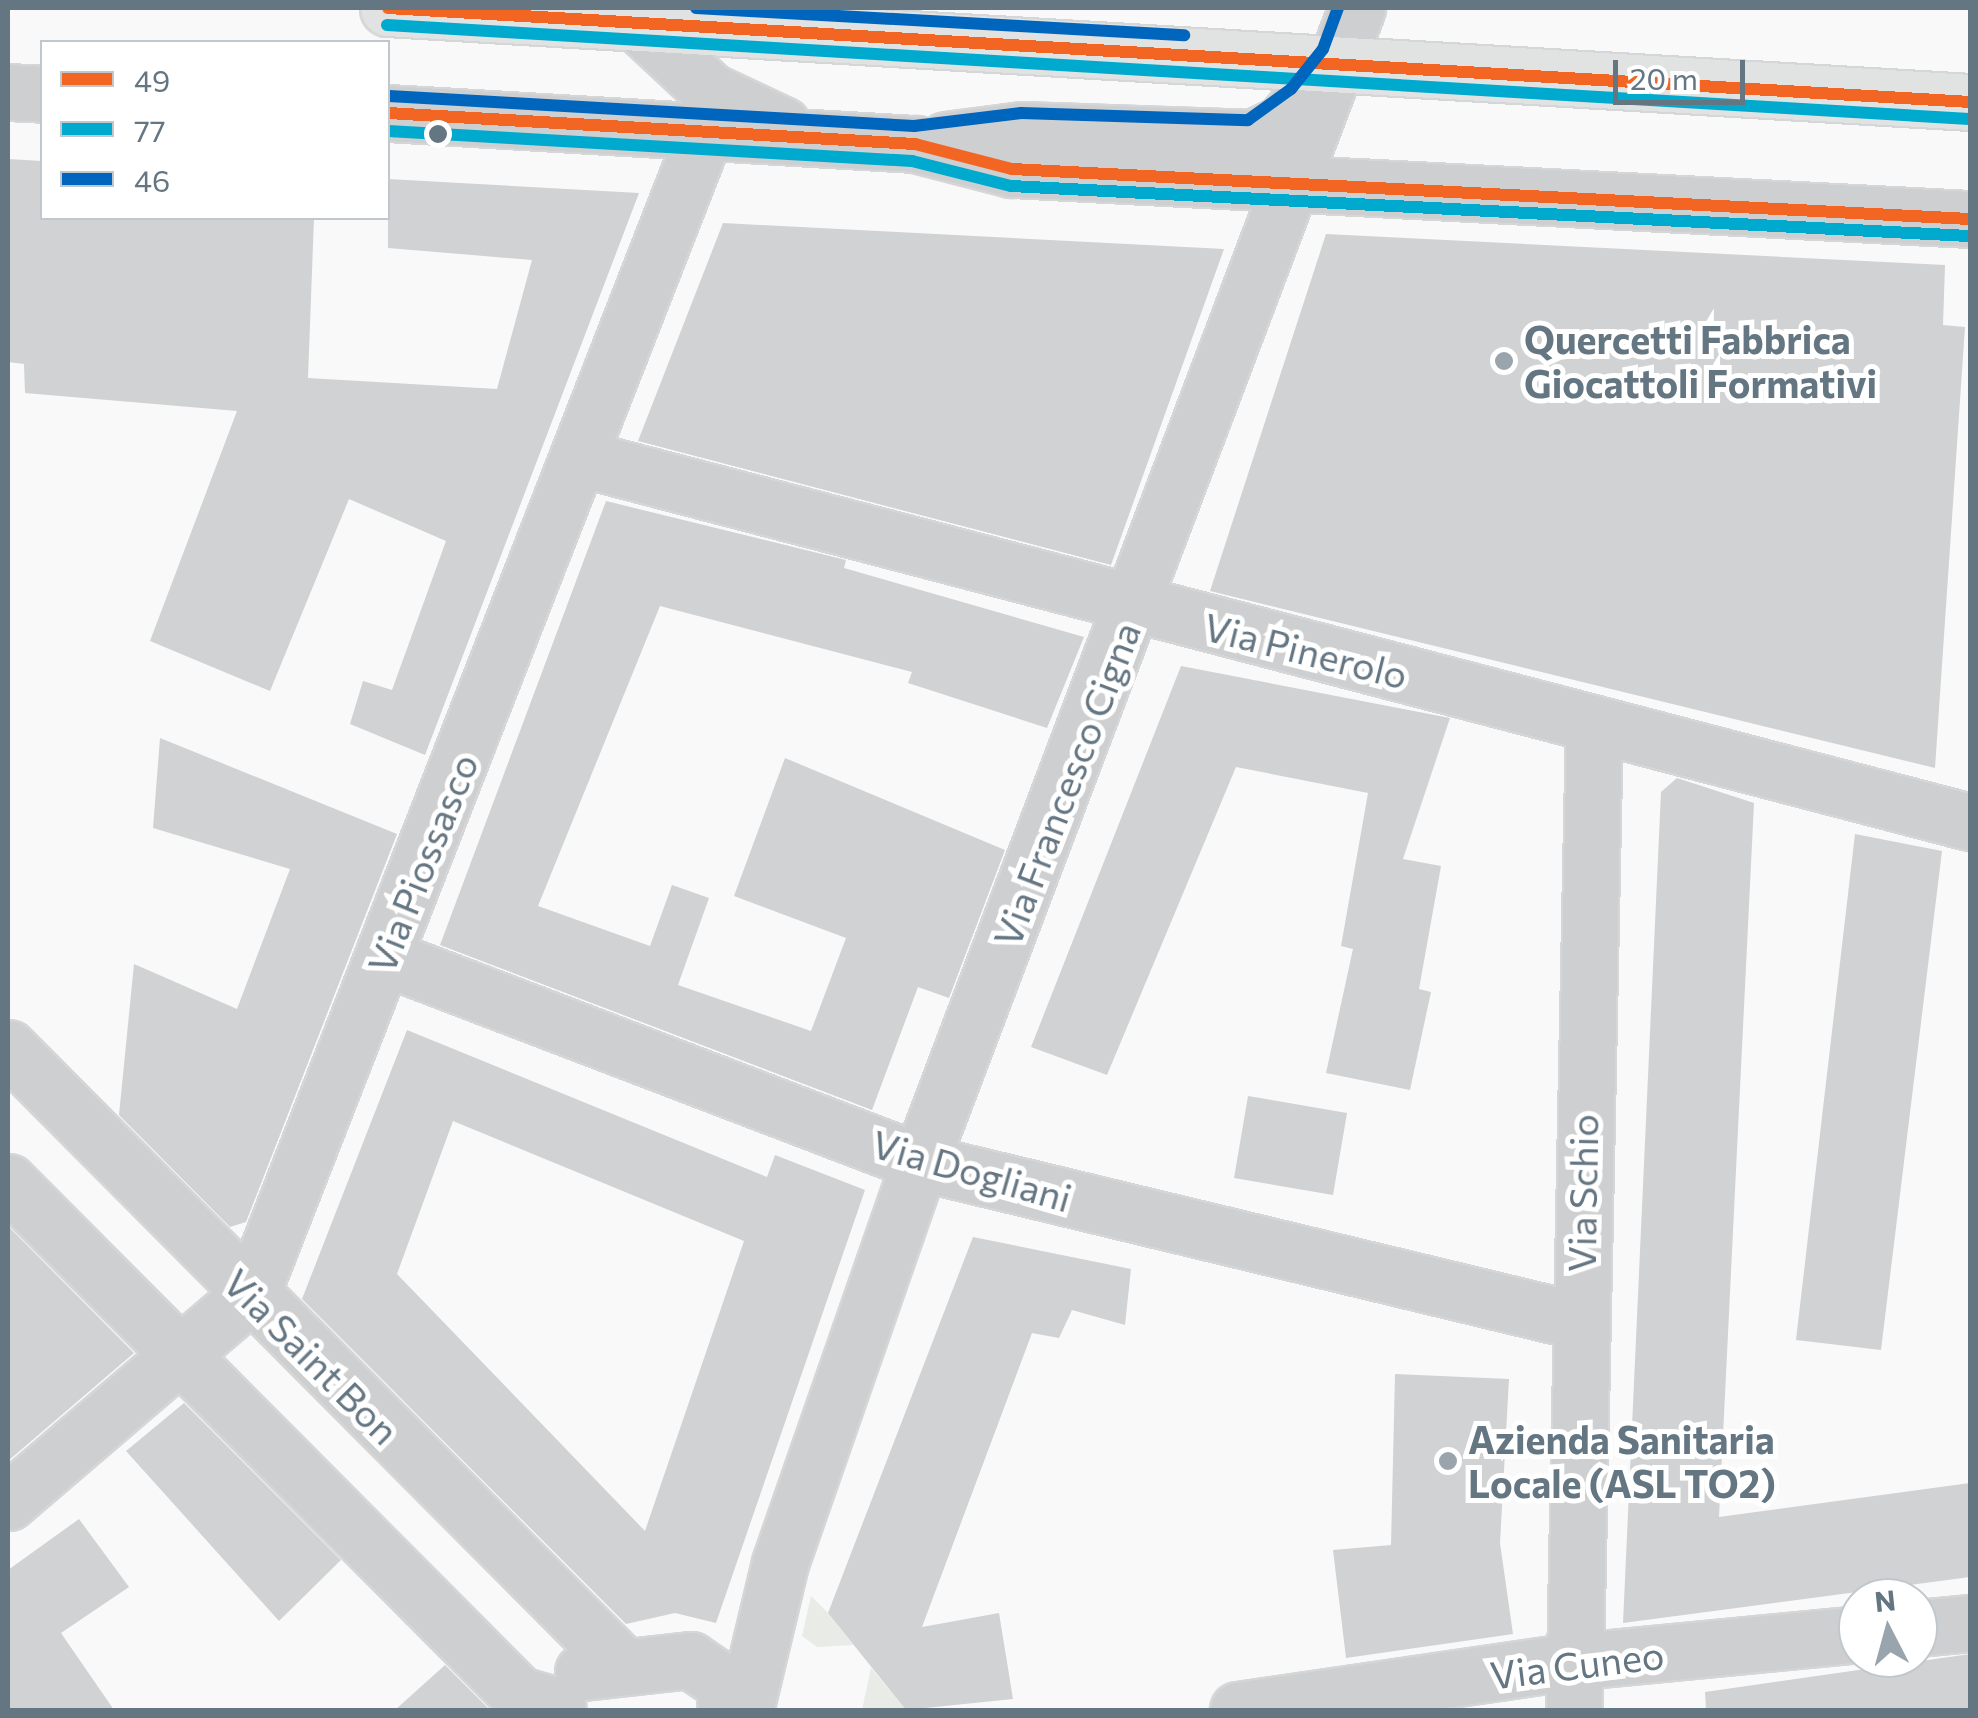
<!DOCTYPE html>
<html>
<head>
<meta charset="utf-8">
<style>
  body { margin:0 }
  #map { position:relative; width:1978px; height:1718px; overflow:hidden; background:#f9f9f9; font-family:Commissioner,sans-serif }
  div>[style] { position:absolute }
  .green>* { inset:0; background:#e8ebe6 }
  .building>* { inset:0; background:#d0d2d3 }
  .roads { filter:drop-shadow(2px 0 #d5d6d7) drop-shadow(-2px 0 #d5d6d7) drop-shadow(0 2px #d5d6d7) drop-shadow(0 -2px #d5d6d7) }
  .minor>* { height:55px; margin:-27.5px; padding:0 27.5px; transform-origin:27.5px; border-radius:27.5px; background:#cecfd0 }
  .major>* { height:55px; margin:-27.5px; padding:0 27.5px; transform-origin:27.5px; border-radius:27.5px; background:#e1e2e2 }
  .bus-1>* { height:12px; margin:-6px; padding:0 6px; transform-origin:6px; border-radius:6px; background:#f26522 }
  .bus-2>* { height:12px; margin:-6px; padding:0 6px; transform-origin:6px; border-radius:6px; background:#00a9ce }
  .bus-3>* { height:12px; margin:-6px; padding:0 6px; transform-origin:6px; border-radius:6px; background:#0065bd }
  .dots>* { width:28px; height:28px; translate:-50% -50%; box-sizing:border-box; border:5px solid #fff; border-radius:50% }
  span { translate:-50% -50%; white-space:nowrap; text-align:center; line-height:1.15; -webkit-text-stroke:10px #fff; paint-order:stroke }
  .poi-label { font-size:38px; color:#657683; font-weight:700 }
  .left { translate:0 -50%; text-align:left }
  .street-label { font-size:38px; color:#657683 }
  .frame { position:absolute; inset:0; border:10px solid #657683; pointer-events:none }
  .legend { position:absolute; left:40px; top:40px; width:350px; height:180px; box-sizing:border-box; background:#fff; border:2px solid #c1c8cd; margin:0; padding:12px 18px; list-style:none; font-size:30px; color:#657683 }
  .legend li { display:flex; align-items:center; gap:20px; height:50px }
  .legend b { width:50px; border:2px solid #c1c8cd }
  .north { position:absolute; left:1838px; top:1578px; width:100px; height:100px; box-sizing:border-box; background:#fff; border:2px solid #c1c8cd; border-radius:50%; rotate:354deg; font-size:28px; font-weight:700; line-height:40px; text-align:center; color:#657683 }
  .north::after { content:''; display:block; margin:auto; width:35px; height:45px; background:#99a4ac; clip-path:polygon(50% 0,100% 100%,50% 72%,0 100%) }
  .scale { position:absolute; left:1613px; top:60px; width:132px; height:45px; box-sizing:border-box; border:5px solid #657683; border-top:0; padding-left:12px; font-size:30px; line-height:35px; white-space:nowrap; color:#657683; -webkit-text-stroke:8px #fff; paint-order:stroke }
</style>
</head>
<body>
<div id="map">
  <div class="green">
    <div style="clip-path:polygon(811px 1596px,828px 1613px,853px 1645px,817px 1647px,802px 1636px)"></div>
    <div style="clip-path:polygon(871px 1668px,906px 1710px,862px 1710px)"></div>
  </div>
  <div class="building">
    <div style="clip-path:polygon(8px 159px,42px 161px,42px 218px,314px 218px,308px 378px,497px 389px,532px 260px,388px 248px,388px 179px,639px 193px,425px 755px,350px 724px,363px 681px,392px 690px,446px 541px,349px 499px,270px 691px,150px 641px,237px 411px,25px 393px,24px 364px,8px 362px)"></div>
    <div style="clip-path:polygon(723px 223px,1224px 249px,1111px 565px,638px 441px)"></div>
    <div style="clip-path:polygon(1326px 234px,1945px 265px,1943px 325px,1965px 327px,1935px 768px,1210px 591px)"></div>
    <div style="clip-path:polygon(606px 501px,846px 560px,844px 568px,1084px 637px,1047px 728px,908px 683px,912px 672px,660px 606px,538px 906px,650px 946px,672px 885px,709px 898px,678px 985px,811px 1031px,846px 938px,734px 896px,785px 758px,1005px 850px,949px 998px,918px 987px,872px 1110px,440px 945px)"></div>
    <div style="clip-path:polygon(1181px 666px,1450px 718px,1403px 859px,1441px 866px,1419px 989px,1431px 992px,1410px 1090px,1326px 1073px,1353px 949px,1341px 946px,1368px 793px,1236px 767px,1107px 1075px,1031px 1047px)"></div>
    <div style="clip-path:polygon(160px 738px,397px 834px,246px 1222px,230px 1227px,119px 1115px,134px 964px,237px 1009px,290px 869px,153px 828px)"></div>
    <div style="clip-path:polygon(1677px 778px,1754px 803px,1719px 1517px,1970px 1483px,1970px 1577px,1623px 1623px,1661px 792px)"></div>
    <div style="clip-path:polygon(1855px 834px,1942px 851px,1881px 1350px,1796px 1340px)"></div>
    <div style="clip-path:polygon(evenodd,407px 1030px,767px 1177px,775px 1155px,865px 1190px,716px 1623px,675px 1613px,626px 1624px,302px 1299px,407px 1030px,453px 1121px,744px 1241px,645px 1531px,397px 1274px,453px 1121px)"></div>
    <div style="clip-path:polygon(1248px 1096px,1347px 1113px,1333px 1195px,1234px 1178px)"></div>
    <div style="clip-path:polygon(8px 1226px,134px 1353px,8px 1461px)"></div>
    <div style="clip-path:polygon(973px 1237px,1131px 1269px,1125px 1325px,1072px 1310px,1059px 1338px,1032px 1333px,922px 1627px,999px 1613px,1013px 1699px,906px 1710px,828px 1613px)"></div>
    <div style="clip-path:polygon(1395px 1374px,1509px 1379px,1500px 1543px,1513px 1634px,1346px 1658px,1333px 1550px,1391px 1545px)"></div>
    <div style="clip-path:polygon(184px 1403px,341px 1560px,279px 1621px,126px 1451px)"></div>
    <div style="clip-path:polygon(79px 1519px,129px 1587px,61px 1633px,114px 1710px,8px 1710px,8px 1570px)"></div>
    <div style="clip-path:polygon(1970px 1654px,1970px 1710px,1706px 1710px,1705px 1692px)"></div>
    <div style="clip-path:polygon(445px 1665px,490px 1710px,395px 1710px)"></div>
  </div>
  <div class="roads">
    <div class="minor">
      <div style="left:637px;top:23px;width:100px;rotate:43deg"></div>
      <div style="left:710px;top:91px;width:80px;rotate:25.3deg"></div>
      <div style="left:8px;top:92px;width:34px;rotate:3deg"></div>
      <div style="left:388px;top:113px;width:528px;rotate:3.37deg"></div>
      <div style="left:915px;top:144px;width:100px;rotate:14.5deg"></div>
      <div style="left:1012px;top:169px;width:959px;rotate:2.99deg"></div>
      <div style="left:946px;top:140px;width:77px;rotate:-7.5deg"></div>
      <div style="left:1022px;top:130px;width:231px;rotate:2deg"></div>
      <div style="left:1253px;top:138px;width:32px;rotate:-26deg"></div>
      <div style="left:1282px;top:124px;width:63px;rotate:-49.5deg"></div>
      <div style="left:584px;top:459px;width:1433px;rotate:14.68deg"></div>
      <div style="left:384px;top:957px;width:574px;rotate:20.93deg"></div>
      <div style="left:920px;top:1162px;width:678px;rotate:13.56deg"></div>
      <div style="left:8px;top:1048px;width:865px;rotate:45.14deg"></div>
      <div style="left:8px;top:1182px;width:724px;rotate:45.11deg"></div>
      <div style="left:519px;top:1695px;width:40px;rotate:16deg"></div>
      <div style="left:8px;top:1502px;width:320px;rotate:-40.6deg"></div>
      <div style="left:251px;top:1294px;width:1248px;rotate:-68.66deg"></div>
      <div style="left:1918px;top:1628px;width:52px;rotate:-5.5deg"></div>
      <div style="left:583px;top:1672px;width:108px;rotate:-6.4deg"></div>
      <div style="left:690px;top:1660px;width:41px;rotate:34.1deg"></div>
      <div style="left:724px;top:1683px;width:27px;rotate:86deg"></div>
      <div style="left:745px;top:1710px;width:151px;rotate:-76.6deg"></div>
      <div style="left:780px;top:1563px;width:425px;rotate:-70.8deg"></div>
      <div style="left:920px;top:1162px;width:1234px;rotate:-69.26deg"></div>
      <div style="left:1238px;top:1710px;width:334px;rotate:-8.3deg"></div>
      <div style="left:1569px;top:1662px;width:290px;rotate:-5.5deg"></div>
      <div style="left:1574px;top:1710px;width:986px;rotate:-88.84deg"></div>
    </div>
    <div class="major">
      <div style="left:388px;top:8px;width:1585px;rotate:3.4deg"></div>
    </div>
  </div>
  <div class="bus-1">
    <div style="left:388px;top:8px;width:1585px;rotate:3.4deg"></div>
    <div style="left:388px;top:113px;width:528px;rotate:3.37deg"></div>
    <div style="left:915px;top:144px;width:100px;rotate:14.5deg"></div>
    <div style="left:1012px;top:169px;width:959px;rotate:2.99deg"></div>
  </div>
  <div class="bus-2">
    <div style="left:387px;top:25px;width:1585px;rotate:3.4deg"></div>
    <div style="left:388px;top:131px;width:525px;rotate:3.28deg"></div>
    <div style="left:912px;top:161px;width:102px;rotate:14.2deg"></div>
    <div style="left:1011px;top:186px;width:959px;rotate:2.99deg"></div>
  </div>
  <div class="bus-3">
    <div style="left:696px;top:8px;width:489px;rotate:3.2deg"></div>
    <div style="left:389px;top:96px;width:526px;rotate:3.27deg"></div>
    <div style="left:914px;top:126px;width:108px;rotate:-6.9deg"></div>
    <div style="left:1021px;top:113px;width:227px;rotate:1.8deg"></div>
    <div style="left:1248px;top:120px;width:53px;rotate:-35.8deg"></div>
    <div style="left:1291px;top:89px;width:51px;rotate:-51.3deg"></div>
    <div style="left:1323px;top:49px;width:44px;rotate:-69.9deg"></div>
  </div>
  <div class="dots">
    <div style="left:438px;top:134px;background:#657683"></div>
    <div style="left:1504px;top:361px;background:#99a4ac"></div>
    <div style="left:1448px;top:1461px;background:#99a4ac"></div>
  </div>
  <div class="poi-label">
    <span class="left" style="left:1524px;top:361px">Quercetti Fabbrica<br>Giocattoli Formativi</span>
    <span class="left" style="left:1468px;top:1461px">Azienda Sanitaria<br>Locale (ASL TO2)</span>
  </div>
  <div class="street-label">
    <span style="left:1306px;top:650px;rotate:14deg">Via Pinerolo</span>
    <span style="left:1066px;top:784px;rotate:-69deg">Via Francesco Cigna</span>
    <span style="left:422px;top:863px;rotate:-68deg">Via Piossasco</span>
    <span style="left:972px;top:1170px;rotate:16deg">Via Dogliani</span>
    <span style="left:1582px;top:1193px;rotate:-89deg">Via Schio</span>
    <span style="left:312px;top:1356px;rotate:45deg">Via Saint Bon</span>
    <span style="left:1577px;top:1664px;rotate:-7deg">Via Cuneo</span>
  </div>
  <div class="frame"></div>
  <ul class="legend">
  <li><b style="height:12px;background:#f26522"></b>49</li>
  <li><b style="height:12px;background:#00a9ce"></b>77</li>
  <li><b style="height:12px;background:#0065bd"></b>46</li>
  </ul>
  <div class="north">N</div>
  <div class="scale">20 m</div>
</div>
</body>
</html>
